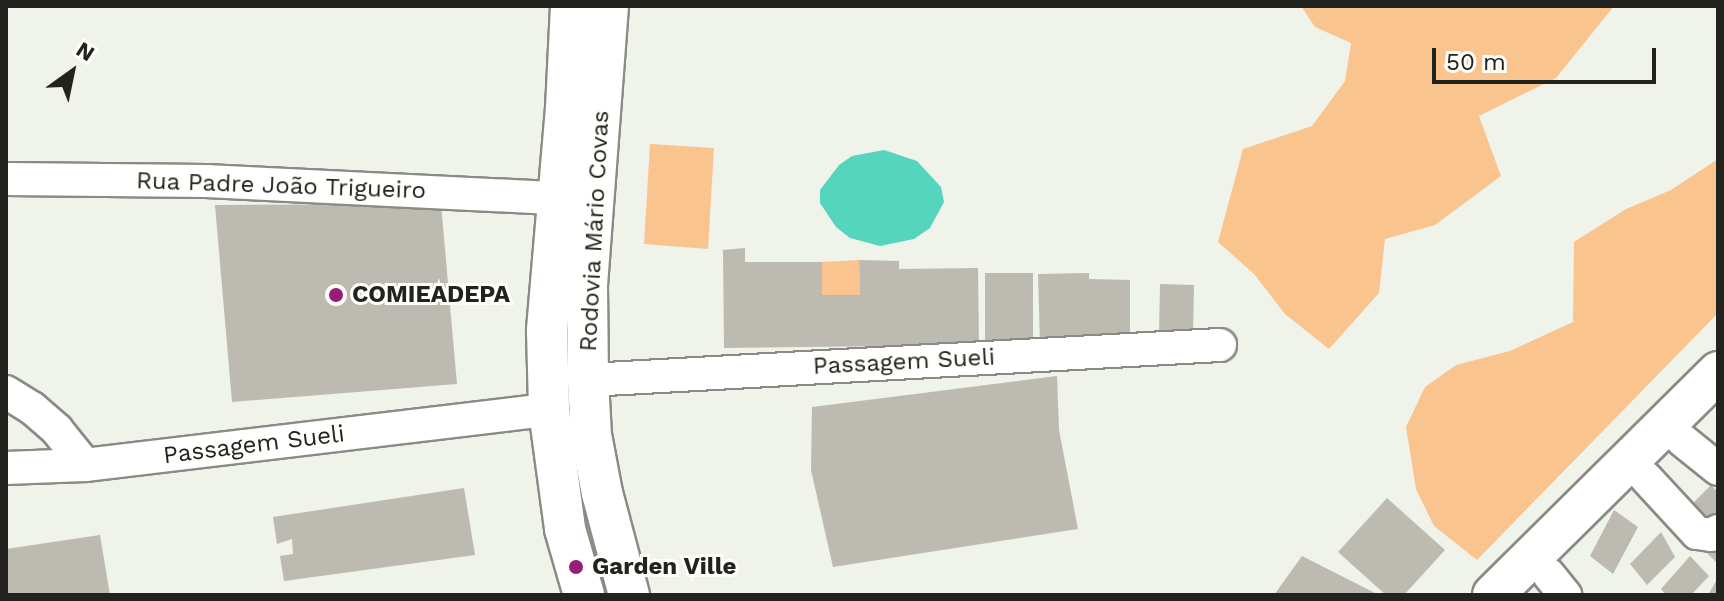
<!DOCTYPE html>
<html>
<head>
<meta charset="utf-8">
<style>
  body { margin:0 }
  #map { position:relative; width:1724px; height:601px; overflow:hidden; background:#eff3ea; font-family:"Work Sans",sans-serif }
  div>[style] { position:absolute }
  .green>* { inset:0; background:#fac48e }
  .water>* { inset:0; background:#56d5be }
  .building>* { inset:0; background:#bdbab2 }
  .roads { filter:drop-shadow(2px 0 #898c84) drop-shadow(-2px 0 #898c84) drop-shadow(0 2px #898c84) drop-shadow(0 -2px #898c84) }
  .minor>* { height:32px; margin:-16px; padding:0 16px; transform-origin:16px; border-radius:16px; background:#fff }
  .major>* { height:40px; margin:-20px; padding:0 20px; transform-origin:20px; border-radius:20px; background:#fff }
  .dots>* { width:22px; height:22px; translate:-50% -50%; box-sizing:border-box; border:4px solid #fefffb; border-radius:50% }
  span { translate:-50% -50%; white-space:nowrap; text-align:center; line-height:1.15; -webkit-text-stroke:6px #fefffb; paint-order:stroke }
  .street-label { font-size:24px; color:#22231f }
  .poi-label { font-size:24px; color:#22231f; font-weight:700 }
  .left { translate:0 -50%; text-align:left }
  .frame { position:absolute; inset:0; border:8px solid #22231f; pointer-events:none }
  .north { position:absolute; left:32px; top:32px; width:80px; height:80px; -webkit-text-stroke:6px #fefffb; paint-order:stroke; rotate:33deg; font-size:22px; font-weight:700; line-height:32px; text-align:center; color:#22231f }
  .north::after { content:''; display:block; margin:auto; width:28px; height:36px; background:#22231f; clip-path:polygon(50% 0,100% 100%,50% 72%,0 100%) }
  .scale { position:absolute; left:1432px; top:48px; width:224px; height:36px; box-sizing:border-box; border:4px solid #22231f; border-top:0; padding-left:10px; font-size:24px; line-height:28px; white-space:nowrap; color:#22231f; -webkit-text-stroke:6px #fefffb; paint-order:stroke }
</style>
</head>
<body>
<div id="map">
  <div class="green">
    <div style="clip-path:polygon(1301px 6px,1614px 6px,1556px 78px,1479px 116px,1501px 176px,1435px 225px,1385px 239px,1379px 293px,1329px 349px,1285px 314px,1254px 274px,1218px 242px,1243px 149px,1312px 126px,1345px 81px,1351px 43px,1315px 27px)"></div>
    <div style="clip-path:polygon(650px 144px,714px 148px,708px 249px,644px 244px)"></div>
    <div style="clip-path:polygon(1718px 159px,1718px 313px,1477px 560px,1434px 526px,1416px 489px,1406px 427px,1425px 387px,1456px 365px,1510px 351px,1573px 322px,1574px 242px,1626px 209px,1671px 190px)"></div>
    <div style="clip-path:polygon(859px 260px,860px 295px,822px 295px,822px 262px)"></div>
  </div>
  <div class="water">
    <div style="clip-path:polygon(884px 150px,917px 161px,941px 187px,944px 202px,930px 228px,914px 239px,880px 246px,850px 238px,836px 227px,820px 203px,820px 190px,839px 165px,852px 156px)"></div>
  </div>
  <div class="building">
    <div style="clip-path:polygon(441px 204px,457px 384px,232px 402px,215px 205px)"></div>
    <div style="clip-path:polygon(745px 248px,745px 262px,822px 262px,822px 295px,860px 295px,859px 260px,899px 261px,899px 269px,978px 268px,979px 345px,724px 348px,723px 250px)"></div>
    <div style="clip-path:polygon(985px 273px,1033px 273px,1033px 346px,985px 346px)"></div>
    <div style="clip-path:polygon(1089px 273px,1089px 279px,1130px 280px,1130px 344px,1040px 344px,1038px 274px)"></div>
    <div style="clip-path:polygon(1160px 284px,1194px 285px,1193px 338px,1159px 337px)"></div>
    <div style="clip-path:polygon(1057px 376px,1059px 430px,1078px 529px,833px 567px,811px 470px,812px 407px)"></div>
    <div style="clip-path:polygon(1711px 485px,1718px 492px,1718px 564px,1675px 521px)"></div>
    <div style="clip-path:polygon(464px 488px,475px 555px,284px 581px,280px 556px,293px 554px,292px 539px,277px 544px,273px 517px)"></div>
    <div style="clip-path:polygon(1387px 498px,1445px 550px,1404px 595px,1386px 595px,1338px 552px)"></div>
    <div style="clip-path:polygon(1614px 510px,1638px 527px,1613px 574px,1590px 556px)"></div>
    <div style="clip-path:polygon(1661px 532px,1675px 557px,1647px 585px,1630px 564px)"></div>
    <div style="clip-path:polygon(100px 535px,110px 595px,6px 595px,6px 549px)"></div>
    <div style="clip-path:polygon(1302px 556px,1379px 595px,1274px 595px)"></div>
    <div style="clip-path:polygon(1690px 556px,1709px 576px,1691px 595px,1666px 595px,1661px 589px)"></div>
    <div style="clip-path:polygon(1716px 581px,1718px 595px,1708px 595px)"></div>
  </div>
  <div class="roads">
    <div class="minor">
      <div style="left:6px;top:179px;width:200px;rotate:0.6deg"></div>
      <div style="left:206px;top:181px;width:351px;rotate:2.8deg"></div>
      <div style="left:588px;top:380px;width:633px;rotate:-3.17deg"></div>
      <div style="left:6px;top:392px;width:31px;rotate:32deg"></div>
      <div style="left:32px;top:408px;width:33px;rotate:41deg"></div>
      <div style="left:57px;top:430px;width:45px;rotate:51.3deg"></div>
      <div style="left:1682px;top:440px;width:46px;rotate:38.9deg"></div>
      <div style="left:6px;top:468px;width:79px;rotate:-2.2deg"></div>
      <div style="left:85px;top:465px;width:467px;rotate:-6.8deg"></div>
      <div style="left:1646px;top:478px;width:75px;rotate:47.2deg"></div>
      <div style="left:1697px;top:533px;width:14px;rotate:8deg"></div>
      <div style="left:1711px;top:535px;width:8px;rotate:-30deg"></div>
      <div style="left:1549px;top:575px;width:26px;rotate:51deg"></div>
    </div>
    <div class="major">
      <div style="left:571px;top:6px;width:102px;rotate:92.8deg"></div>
      <div style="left:566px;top:108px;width:224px;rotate:94.9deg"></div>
      <div style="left:547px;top:331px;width:79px;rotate:88.5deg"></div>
      <div style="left:549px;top:410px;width:120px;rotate:82.3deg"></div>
      <div style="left:565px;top:529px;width:69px;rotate:73.9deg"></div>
      <div style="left:608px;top:6px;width:281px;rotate:94.3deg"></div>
      <div style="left:587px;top:286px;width:94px;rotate:89.4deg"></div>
      <div style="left:588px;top:380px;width:55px;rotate:86.9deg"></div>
      <div style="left:591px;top:435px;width:59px;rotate:79.3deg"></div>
      <div style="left:602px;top:493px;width:106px;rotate:75.2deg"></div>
      <div style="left:1493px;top:595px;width:317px;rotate:-44.7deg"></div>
    </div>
  </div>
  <div class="dots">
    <div style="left:336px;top:295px;background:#971d77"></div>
    <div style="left:576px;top:567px;background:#971d77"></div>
  </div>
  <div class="street-label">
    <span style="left:281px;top:186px;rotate:2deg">Rua Padre João Trigueiro</span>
    <span style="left:595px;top:231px;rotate:-87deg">Rodovia Mário Covas</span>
    <span style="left:904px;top:362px;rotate:-3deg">Passagem Sueli</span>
    <span style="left:254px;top:445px;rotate:-7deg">Passagem Sueli</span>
  </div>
  <div class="poi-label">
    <span class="left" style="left:352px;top:295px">COMIEADEPA</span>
    <span class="left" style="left:592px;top:567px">Garden Ville</span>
  </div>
  <div class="frame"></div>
  <div class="north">N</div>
  <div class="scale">50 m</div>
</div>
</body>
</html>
